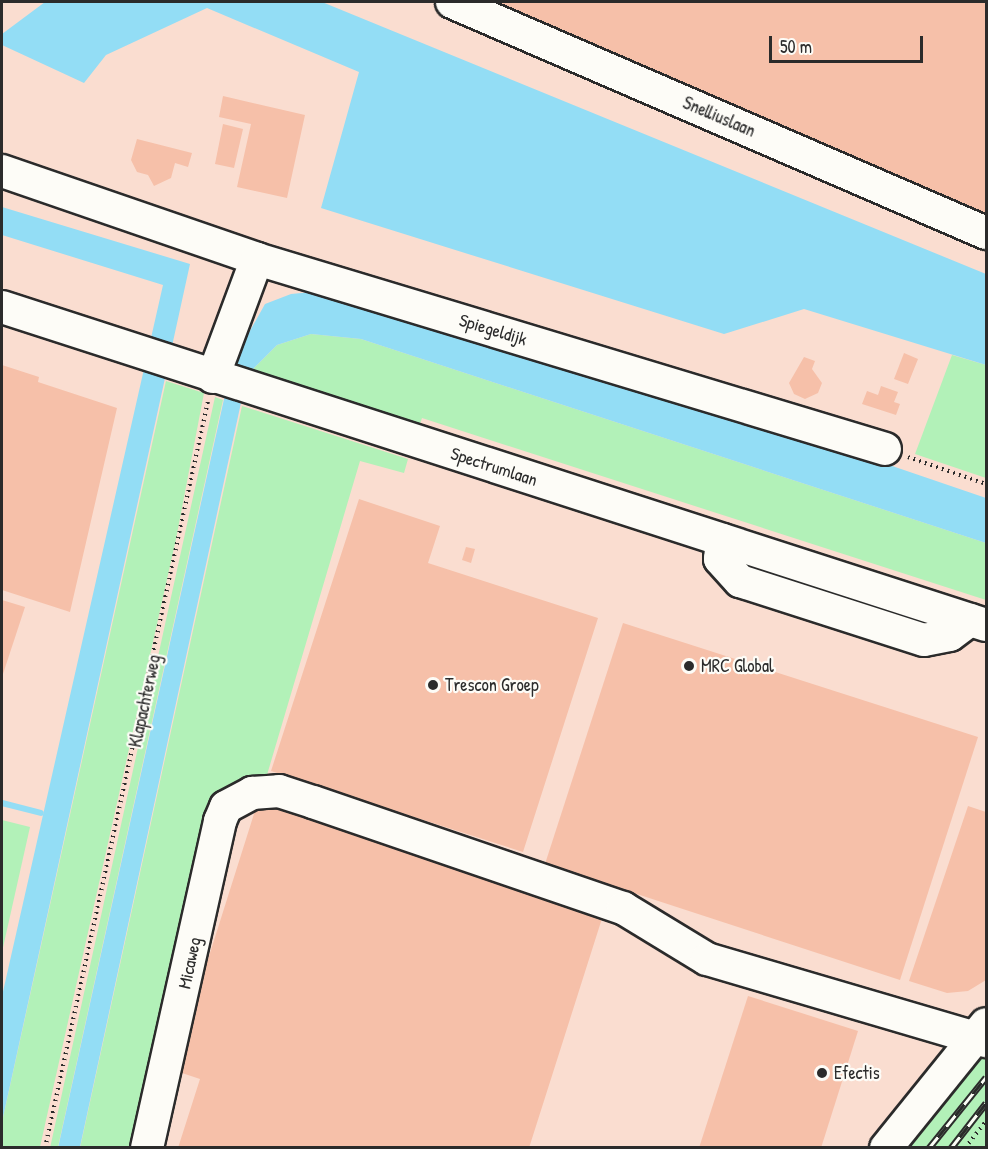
<!DOCTYPE html>
<html>
<head>
<meta charset="utf-8">
<style>
  body { margin:0 }
  #map { position:relative; width:988px; height:1149px; overflow:hidden; background:#fbeae0; font-family:"Patrick Hand",sans-serif }
  div>[style] { position:absolute }
  .built>* { inset:0; background:#faddd0 }
  .green>* { inset:0; background:#b2f1b8 }
  .water>* { inset:0; background:#93ddf5 }
  .stream>* { height:6px; margin:-3px; padding:0 3px; transform-origin:3px; border-radius:3px; background:#93ddf5 }
  .building>* { inset:0; background:#f6c0a9 }
  .path>* { height:4px; margin-top:-2px; transform-origin:0; background:repeating-linear-gradient(90deg,#2b2b2b 0 1.5px,transparent 0 6px) }
  .roads { filter:drop-shadow(2px 0 #2b2b2b) drop-shadow(-2px 0 #2b2b2b) drop-shadow(0 2px #2b2b2b) drop-shadow(0 -2px #2b2b2b) }
  .minor>* { height:32px; margin:-16px; padding:0 16px; transform-origin:16px; border-radius:16px; background:#fdfcf7 }
  .rail>* { height:7px; margin-top:-3.5px; transform-origin:0; background:repeating-linear-gradient(90deg,#fdfcf7 0 14px,#2b2b2b 0 28px); box-sizing:border-box; border-block:2px solid #2b2b2b }
  .dots>* { width:16px; height:16px; translate:-50% -50%; box-sizing:border-box; border:3px solid #fdfcf7; border-radius:50% }
  span { translate:-50% -50%; white-space:nowrap; text-align:center; line-height:1.15; -webkit-text-stroke:4.5px #fdfcf7; paint-order:stroke }
  .street-label { font-size:18px; color:#2b2b2b }
  .poi-label { font-size:18px; color:#2b2b2b }
  .left { translate:0 -50%; text-align:left }
  .frame { position:absolute; inset:0; border:3px solid #2b2b2b; pointer-events:none }
  .scale { position:absolute; left:769px; top:36px; width:154px; height:27px; box-sizing:border-box; border:3px solid #2b2b2b; border-top:0; padding-left:8px; font-size:18px; line-height:21px; white-space:nowrap; color:#2b2b2b; -webkit-text-stroke:4px #fdfcf7; paint-order:stroke }
</style>
</head>
<body>
<div id="map">
  <div class="built">
    <div style="clip-path:polygon(2px 2px,986px 2px,986px 1147px,2px 1147px)"></div>
  </div>
  <div class="green">
    <div style="clip-path:polygon(311px 334px,361px 339px,986px 543px,986px 600px,422px 418px,418px 430px,247px 375px,277px 345px)"></div>
    <div style="clip-path:polygon(952px 355px,986px 365px,986px 478px,915px 454px)"></div>
    <div style="clip-path:polygon(166px 381px,204px 393px,176px 539px,40px 1147px,2px 1148px,2px 1122px)"></div>
    <div style="clip-path:polygon(215px 397px,223px 400px,58px 1147px,50px 1148px)"></div>
    <div style="clip-path:polygon(242px 406px,408px 459px,404px 473px,360px 461px,264px 785px,245px 787px,133px 1147px,80px 1148px)"></div>
    <div style="clip-path:polygon(2px 820px,30px 827px,2px 952px)"></div>
    <div style="clip-path:polygon(986px 1057px,986px 1147px,897px 1148px,973px 1059px)"></div>
  </div>
  <div class="water">
    <div style="clip-path:polygon(45px 2px,322px 2px,986px 274px,986px 365px,804px 309px,724px 334px,321px 208px,359px 72px,207px 8px,106px 55px,84px 83px,2px 45px,2px 34px)"></div>
    <div style="clip-path:polygon(2px 207px,190px 264px,2px 1122px,2px 996px,163px 285px,2px 235px)"></div>
    <div style="clip-path:polygon(312px 292px,775px 426px,986px 498px,986px 543px,361px 339px,311px 334px,277px 345px,247px 375px,80px 1147px,58px 1148px,232px 363px,265px 304px,291px 294px)"></div>
  </div>
  <div class="stream">
    <div style="left:2px;top:803px;width:40px;rotate:14.4deg"></div>
  </div>
  <div class="building">
    <div style="clip-path:polygon(495px 2px,986px 2px,986px 214px,751px 112px)"></div>
    <div style="clip-path:polygon(223px 96px,305px 115px,287px 198px,237px 187px,251px 124px,219px 117px)"></div>
    <div style="clip-path:polygon(223px 124px,243px 129px,234px 168px,215px 164px)"></div>
    <div style="clip-path:polygon(137px 139px,192px 153px,188px 167px,175px 163px,171px 178px,154px 186px,148px 175px,137px 172px,131px 160px)"></div>
    <div style="clip-path:polygon(904px 353px,918px 359px,908px 384px,894px 379px)"></div>
    <div style="clip-path:polygon(804px 357px,815px 361px,812px 369px,822px 383px,818px 393px,805px 399px,794px 394px,789px 383px)"></div>
    <div style="clip-path:polygon(2px 365px,39px 377px,38px 382px,117px 408px,70px 612px,2px 590px)"></div>
    <div style="clip-path:polygon(881px 386px,898px 392px,894px 402px,900px 404px,896px 415px,862px 404px,867px 391px,878px 395px)"></div>
    <div style="clip-path:polygon(359px 499px,440px 526px,428px 563px,598px 618px,523px 852px,271px 771px)"></div>
    <div style="clip-path:polygon(466px 547px,475px 549px,471px 563px,462px 560px)"></div>
    <div style="clip-path:polygon(2px 600px,25px 607px,2px 677px)"></div>
    <div style="clip-path:polygon(623px 623px,978px 737px,900px 980px,545px 864px)"></div>
    <div style="clip-path:polygon(259px 798px,605px 909px,529px 1148px,178px 1148px,200px 1079px,173px 1070px)"></div>
    <div style="clip-path:polygon(968px 806px,986px 812px,986px 980px,968px 991px,947px 993px,909px 981px)"></div>
    <div style="clip-path:polygon(748px 996px,858px 1031px,821px 1148px,699px 1148px)"></div>
  </div>
  <div class="path">
    <div style="left:908px;top:457px;width:83px;rotate:19.1deg"></div>
    <div style="left:45px;top:1148px;width:765px;rotate:-77.69deg"></div>
    <div style="left:965px;top:1148px;width:34px;rotate:-52deg"></div>
  </div>
  <div class="roads">
    <div class="minor">
      <div style="left:452px;top:2px;width:582px;rotate:23.39deg"></div>
      <div style="left:2px;top:171px;width:270px;rotate:19deg"></div>
      <div style="left:257px;top:259px;width:656px;rotate:16.83deg"></div>
      <div style="left:2px;top:307px;width:1034px;rotate:17.91deg"></div>
      <div style="left:213px;top:377px;width:126px;rotate:-69.6deg"></div>
      <div style="left:722px;top:540px;width:19px;rotate:96deg"></div>
      <div style="left:720px;top:559px;width:30px;rotate:48deg"></div>
      <div style="left:740px;top:581px;width:193px;rotate:17.8deg"></div>
      <div style="left:924px;top:640px;width:26px;rotate:-11deg"></div>
      <div style="left:950px;top:635px;width:25px;rotate:-37deg"></div>
      <div style="left:147px;top:1148px;width:335px;rotate:-77.4deg"></div>
      <div style="left:220px;top:821px;width:15px;rotate:-67deg"></div>
      <div style="left:226px;top:807px;width:30px;rotate:-28deg"></div>
      <div style="left:252px;top:793px;width:27px;rotate:-4deg"></div>
      <div style="left:279px;top:791px;width:36px;rotate:18deg"></div>
      <div style="left:313px;top:802px;width:328px;rotate:18.9deg"></div>
      <div style="left:623px;top:908px;width:98px;rotate:31.3deg"></div>
      <div style="left:707px;top:959px;width:291px;rotate:16.4deg"></div>
      <div style="left:886px;top:1148px;width:159px;rotate:-51.1deg"></div>
    </div>
  </div>
  <div class="rail">
    <div style="left:929px;top:1148px;width:91px;rotate:-51.2deg"></div>
    <div style="left:951px;top:1148px;width:57px;rotate:-52.1deg"></div>
  </div>
  <div class="dots">
    <div style="left:689px;top:666px;background:#2b2b2b"></div>
    <div style="left:433px;top:685px;background:#2b2b2b"></div>
    <div style="left:822px;top:1073px;background:#2b2b2b"></div>
  </div>
  <div class="street-label">
    <span style="left:719px;top:117px;rotate:23deg">Snelliuslaan</span>
    <span style="left:493px;top:330px;rotate:17deg">Spiegeldijk</span>
    <span style="left:494px;top:467px;rotate:18deg">Spectrumlaan</span>
    <span style="left:145px;top:701px;rotate:-78deg">Klapachterweg</span>
    <span style="left:190px;top:963px;rotate:-78deg">Micaweg</span>
  </div>
  <div class="poi-label">
    <span class="left" style="left:701px;top:666px">MRC Global</span>
    <span class="left" style="left:445px;top:685px">Trescon Groep</span>
    <span class="left" style="left:834px;top:1073px">Efectis</span>
  </div>
  <div class="frame"></div>
  <div class="scale">50 m</div>
</div>
</body>
</html>
